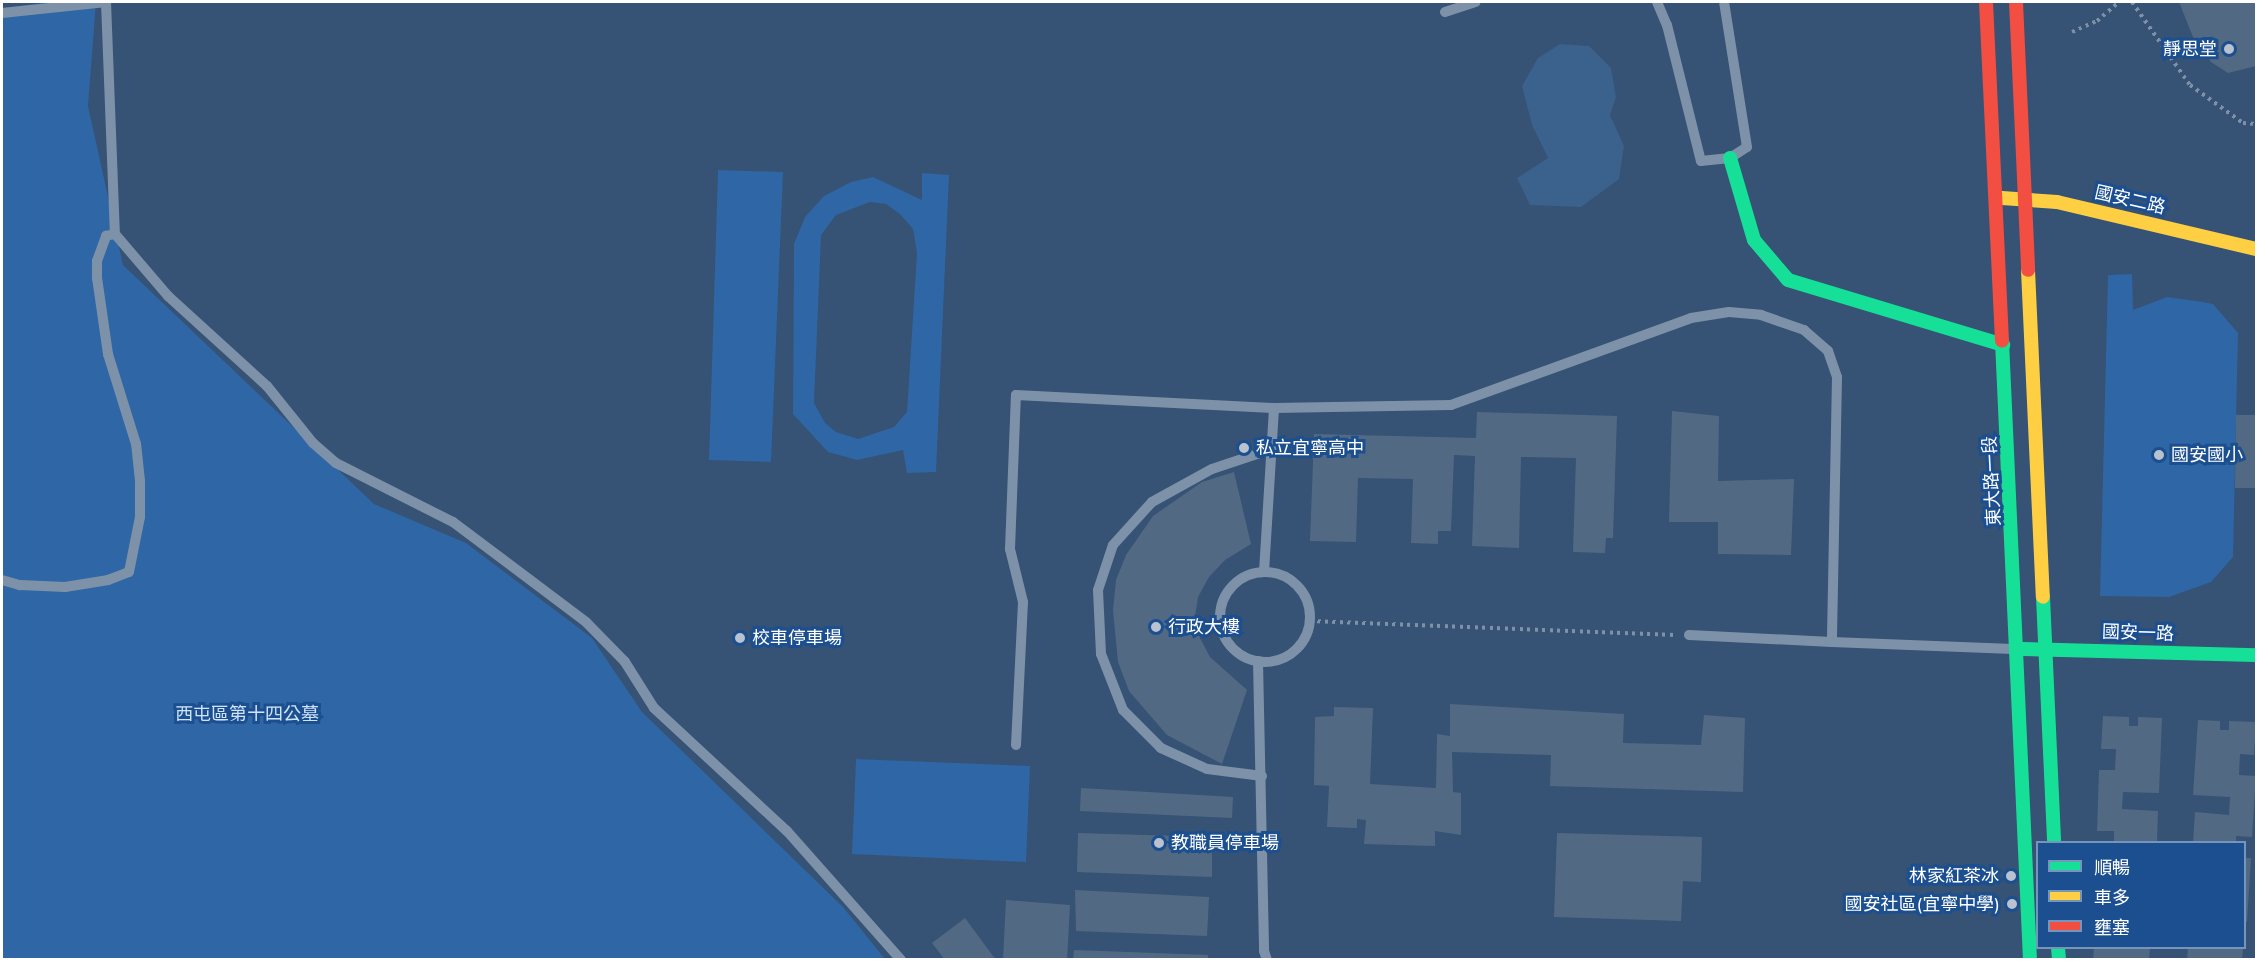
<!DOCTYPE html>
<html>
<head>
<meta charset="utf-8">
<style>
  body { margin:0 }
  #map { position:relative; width:2258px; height:961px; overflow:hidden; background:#365274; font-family:Mulish,"Noto Sans TC",sans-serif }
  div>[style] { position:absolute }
  .green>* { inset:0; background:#2f66a5 }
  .water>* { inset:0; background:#3b618d }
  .building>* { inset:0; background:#526984 }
  .path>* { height:4px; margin-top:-2px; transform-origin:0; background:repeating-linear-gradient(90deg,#7d92a8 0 3px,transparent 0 7.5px) }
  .lane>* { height:10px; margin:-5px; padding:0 5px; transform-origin:5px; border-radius:5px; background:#7d92a8 }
  .lane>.ring { margin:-5px; padding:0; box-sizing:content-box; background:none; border:10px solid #7d92a8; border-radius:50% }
  .fast>* { height:14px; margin:-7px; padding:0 7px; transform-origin:7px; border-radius:7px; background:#16e098 }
  .slow>* { height:14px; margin:-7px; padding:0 7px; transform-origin:7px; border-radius:7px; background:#ffcf43 }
  .jam>* { height:14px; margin:-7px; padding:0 7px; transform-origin:7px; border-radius:7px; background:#f24e42 }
  .dots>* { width:16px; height:16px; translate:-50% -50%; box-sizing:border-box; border:3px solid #1b4f8f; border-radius:50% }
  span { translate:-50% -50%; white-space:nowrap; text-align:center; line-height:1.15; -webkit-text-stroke:6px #1b4f8f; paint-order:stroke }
  .poi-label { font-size:18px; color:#fff }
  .right { translate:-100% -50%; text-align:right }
  .left { translate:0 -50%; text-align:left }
  .street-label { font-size:18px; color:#fff }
  .park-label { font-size:18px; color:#cfe3fa }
  .frame { position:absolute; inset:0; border:3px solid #fff; pointer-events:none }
  .legend { position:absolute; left:2036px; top:841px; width:210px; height:108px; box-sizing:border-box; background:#1b4f8f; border:2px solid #7695bc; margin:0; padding:8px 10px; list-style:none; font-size:18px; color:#fff }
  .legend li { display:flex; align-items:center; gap:12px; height:30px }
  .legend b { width:30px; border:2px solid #7695bc }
</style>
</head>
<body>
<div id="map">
  <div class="green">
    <div style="clip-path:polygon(51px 2px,96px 2px,88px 106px,123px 265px,374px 504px,466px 543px,592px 638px,642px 712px,843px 907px,885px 959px,2px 959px,2px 8px)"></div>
    <div style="clip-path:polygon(718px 170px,783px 172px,771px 462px,709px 460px)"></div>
    <div style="clip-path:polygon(evenodd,922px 173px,949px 175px,936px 472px,907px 473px,903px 450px,857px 460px,828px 452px,793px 414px,794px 244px,805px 217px,824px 196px,851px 182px,873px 177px,922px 200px,922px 173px,870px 202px,886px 204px,900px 214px,913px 229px,917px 253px,907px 412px,894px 427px,858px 439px,836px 432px,825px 423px,814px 403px,821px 235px,836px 215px,870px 202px)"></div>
    <div style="clip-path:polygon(2132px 274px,2133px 310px,2167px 297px,2203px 302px,2213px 304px,2238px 333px,2233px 557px,2211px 582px,2169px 597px,2100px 596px,2108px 275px)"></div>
    <div style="clip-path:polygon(856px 759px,1030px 766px,1026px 862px,852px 854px)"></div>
  </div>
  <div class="water">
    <div style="clip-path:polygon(1560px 44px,1589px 46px,1611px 68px,1616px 97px,1610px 115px,1624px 146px,1619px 179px,1581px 207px,1530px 205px,1517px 178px,1548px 158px,1532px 125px,1522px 86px,1538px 58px)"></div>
  </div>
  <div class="building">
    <div style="clip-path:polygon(2179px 2px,2256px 2px,2256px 66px,2228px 73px,2211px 62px,2193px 37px)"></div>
    <div style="clip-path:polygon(1672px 411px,1719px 416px,1718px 481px,1794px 479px,1791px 555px,1718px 554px,1718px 522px,1669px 522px)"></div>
    <div style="clip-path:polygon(1477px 412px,1617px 416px,1613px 538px,1606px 538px,1605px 553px,1573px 552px,1576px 458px,1521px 457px,1519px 548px,1472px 546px,1475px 456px,1454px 455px,1451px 531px,1438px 531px,1438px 544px,1411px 543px,1413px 479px,1358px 478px,1356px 542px,1310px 541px,1314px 434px,1476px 438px)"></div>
    <div style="clip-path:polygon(2236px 415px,2256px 415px,2256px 488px,2235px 488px)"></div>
    <div style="clip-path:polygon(1234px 472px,1251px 544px,1225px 560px,1209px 577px,1198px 597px,1195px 617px,1200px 638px,1210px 657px,1247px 690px,1222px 764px,1167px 735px,1129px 691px,1118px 662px,1113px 610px,1116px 580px,1126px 555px,1153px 516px,1202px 482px)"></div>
    <div style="clip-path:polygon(1450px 704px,1624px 714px,1623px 743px,1701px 745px,1704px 715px,1745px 718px,1743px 792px,1550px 786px,1551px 755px,1452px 752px,1453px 792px,1461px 793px,1461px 835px,1435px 831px,1435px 846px,1364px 844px,1366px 820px,1357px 819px,1357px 828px,1327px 827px,1329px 786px,1314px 785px,1315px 717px,1334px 716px,1334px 707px,1373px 708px,1370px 784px,1436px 788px,1437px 734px,1450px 736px)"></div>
    <div style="clip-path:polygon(2103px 716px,2129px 717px,2129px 726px,2138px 726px,2138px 717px,2162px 718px,2159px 793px,2123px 792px,2122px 809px,2158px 811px,2157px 842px,2114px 842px,2114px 831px,2097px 831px,2099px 770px,2115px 770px,2116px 749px,2101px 749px)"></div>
    <div style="clip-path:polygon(2198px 720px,2220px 721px,2220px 730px,2229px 730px,2229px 721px,2256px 722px,2254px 755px,2240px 754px,2239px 775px,2256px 776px,2252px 837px,2236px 836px,2236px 842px,2193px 842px,2195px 812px,2229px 815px,2230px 797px,2193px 795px)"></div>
    <div style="clip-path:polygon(1081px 788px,1233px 797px,1232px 818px,1080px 811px)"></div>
    <div style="clip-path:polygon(1078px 833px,1212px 837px,1212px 877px,1077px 872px)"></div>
    <div style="clip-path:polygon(1557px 833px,1702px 837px,1701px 882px,1683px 881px,1681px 921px,1554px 917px)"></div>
    <div style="clip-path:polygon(2244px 858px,2251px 858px,2247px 922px,2244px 922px)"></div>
    <div style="clip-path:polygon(1075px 890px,1209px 897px,1207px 936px,1076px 931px)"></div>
    <div style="clip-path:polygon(1006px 900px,1070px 905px,1067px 960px,1003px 960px)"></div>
    <div style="clip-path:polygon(965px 918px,996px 960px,945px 960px,932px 943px)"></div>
    <div style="clip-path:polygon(2094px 948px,2150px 948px,2149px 960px,2093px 960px)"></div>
    <div style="clip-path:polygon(2188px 948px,2243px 948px,2242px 960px,2187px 960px)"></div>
    <div style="clip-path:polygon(1074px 950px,1208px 955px,1208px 960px,1073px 960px)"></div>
  </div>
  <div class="path">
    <div style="left:2132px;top:2px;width:101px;rotate:55.1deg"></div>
    <div style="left:2190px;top:85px;width:65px;rotate:35.6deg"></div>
    <div style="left:2243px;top:123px;width:13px;rotate:4deg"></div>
    <div style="left:2072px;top:32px;width:27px;rotate:-24deg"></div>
    <div style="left:2097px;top:21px;width:29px;rotate:-41deg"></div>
    <div style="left:1310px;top:621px;width:366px;rotate:2.2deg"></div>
  </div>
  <div class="lane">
    <div style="left:1657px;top:2px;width:25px;rotate:67deg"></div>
    <div style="left:1667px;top:25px;width:140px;rotate:76deg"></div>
    <div style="left:1701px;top:161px;width:29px;rotate:-6deg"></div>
    <div style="left:1730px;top:158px;width:20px;rotate:-33deg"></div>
    <div style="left:1747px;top:147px;width:147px;rotate:-99deg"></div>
    <div style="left:1445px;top:12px;width:32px;rotate:-18deg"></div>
    <div style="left:2px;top:13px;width:105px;rotate:-6deg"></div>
    <div style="left:106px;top:2px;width:232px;rotate:87.8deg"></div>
    <div style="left:115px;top:234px;width:82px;rotate:49.5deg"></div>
    <div style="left:168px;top:296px;width:134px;rotate:42.3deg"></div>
    <div style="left:267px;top:386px;width:73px;rotate:51.1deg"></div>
    <div style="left:313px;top:443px;width:30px;rotate:41deg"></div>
    <div style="left:336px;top:463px;width:131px;rotate:26.8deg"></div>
    <div style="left:453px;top:522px;width:166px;rotate:36.9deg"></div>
    <div style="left:586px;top:622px;width:56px;rotate:45.7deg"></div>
    <div style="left:625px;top:662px;width:54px;rotate:57.8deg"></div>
    <div style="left:654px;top:708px;width:181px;rotate:42.8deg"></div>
    <div style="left:787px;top:831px;width:172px;rotate:48.5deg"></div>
    <div style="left:1264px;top:572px;width:164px;rotate:-86.5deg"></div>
    <div style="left:1274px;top:408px;width:177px;rotate:-1deg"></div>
    <div style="left:1451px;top:405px;width:255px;rotate:-19.9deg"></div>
    <div style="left:1691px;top:318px;width:38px;rotate:-9deg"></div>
    <div style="left:1729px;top:312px;width:32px;rotate:5deg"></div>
    <div style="left:1761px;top:315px;width:46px;rotate:19.2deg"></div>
    <div style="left:1804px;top:330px;width:32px;rotate:41deg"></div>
    <div style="left:1828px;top:351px;width:28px;rotate:71deg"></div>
    <div style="left:1837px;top:377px;width:265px;rotate:91.1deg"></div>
    <div style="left:1832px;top:642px;width:181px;rotate:2.2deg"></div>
    <div class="ring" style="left:1220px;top:572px;width:80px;height:80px"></div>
    <div style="left:2px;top:580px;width:19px;rotate:16deg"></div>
    <div style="left:20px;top:585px;width:45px;rotate:2.5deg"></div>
    <div style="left:65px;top:587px;width:44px;rotate:-9.2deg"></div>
    <div style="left:108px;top:580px;width:22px;rotate:-21deg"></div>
    <div style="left:129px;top:572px;width:56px;rotate:-78.7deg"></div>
    <div style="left:140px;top:517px;width:36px;rotate:-90deg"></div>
    <div style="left:140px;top:481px;width:37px;rotate:-96deg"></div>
    <div style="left:136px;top:444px;width:94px;rotate:-107.3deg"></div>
    <div style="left:108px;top:354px;width:77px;rotate:-98.2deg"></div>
    <div style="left:97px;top:278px;width:17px;rotate:-90deg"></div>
    <div style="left:97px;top:261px;width:27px;rotate:-70deg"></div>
    <div style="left:106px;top:236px;width:9px;rotate:-13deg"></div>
    <div style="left:1689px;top:635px;width:143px;rotate:2.8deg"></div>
    <div style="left:1258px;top:661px;width:290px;rotate:88.8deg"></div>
    <div style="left:1264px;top:951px;width:9px;rotate:72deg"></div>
    <div style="left:1016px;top:745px;width:143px;rotate:-87.2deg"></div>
    <div style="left:1023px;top:602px;width:55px;rotate:-103.8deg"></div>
    <div style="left:1010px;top:549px;width:154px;rotate:-87.8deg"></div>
    <div style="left:1016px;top:395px;width:258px;rotate:2.9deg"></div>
    <div style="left:1262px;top:776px;width:55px;rotate:-172.7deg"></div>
    <div style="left:1207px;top:769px;width:51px;rotate:-155.5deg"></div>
    <div style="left:1161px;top:748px;width:54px;rotate:-135deg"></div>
    <div style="left:1123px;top:710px;width:60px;rotate:-111.4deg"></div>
    <div style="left:1101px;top:654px;width:64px;rotate:-92.7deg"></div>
    <div style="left:1098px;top:590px;width:47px;rotate:-71.6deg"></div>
    <div style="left:1113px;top:545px;width:58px;rotate:-47.8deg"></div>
    <div style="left:1152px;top:502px;width:68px;rotate:-28.8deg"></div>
    <div style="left:1212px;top:469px;width:63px;rotate:-18.4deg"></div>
  </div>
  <div class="fast">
    <div style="left:1730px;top:158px;width:85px;rotate:73.7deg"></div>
    <div style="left:1754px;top:240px;width:52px;rotate:49.6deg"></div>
    <div style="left:1788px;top:280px;width:225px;rotate:16.8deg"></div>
    <div style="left:2002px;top:341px;width:620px;rotate:87.41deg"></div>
    <div style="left:2043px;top:597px;width:245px;rotate:87.4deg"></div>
    <div style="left:2022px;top:649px;width:234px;rotate:1.5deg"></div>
    <div style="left:2058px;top:948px;width:12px;rotate:85deg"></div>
  </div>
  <div class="slow">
    <div style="left:2002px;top:198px;width:55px;rotate:4.2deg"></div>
    <div style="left:2057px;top:202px;width:204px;rotate:13.3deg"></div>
    <div style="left:2028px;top:270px;width:327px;rotate:87.4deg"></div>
  </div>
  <div class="jam">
    <div style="left:1986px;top:2px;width:339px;rotate:87.3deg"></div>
    <div style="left:2016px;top:2px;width:268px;rotate:87.4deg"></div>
  </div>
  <div class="dots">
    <div style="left:2229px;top:49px;background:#b9c2ce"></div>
    <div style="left:1244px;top:448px;background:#b9c2ce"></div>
    <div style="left:2159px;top:455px;background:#b9c2ce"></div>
    <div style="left:1156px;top:627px;background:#b9c2ce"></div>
    <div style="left:740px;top:638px;background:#b9c2ce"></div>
    <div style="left:1159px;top:843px;background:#b9c2ce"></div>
    <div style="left:2011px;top:876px;background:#b9c2ce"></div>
    <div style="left:2012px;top:904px;background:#b9c2ce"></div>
  </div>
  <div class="poi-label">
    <span class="right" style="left:2217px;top:49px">靜思堂</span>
    <span class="left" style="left:1256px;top:448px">私立宜寧高中</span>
    <span class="left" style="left:2171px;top:455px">國安國小</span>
    <span class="left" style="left:1168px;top:627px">行政大樓</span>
    <span class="left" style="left:752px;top:638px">校車停車場</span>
    <span class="left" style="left:1171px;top:843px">教職員停車場</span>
    <span class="right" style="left:1999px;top:876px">林家紅茶冰</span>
    <span class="right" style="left:2000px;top:904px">國安社區(宜寧中學)</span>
  </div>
  <div class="street-label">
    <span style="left:2130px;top:200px;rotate:13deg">國安二路</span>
    <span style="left:1992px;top:481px;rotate:-93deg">東大路一段</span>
    <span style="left:2138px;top:633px;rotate:2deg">國安一路</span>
  </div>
  <div class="park-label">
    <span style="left:247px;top:714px">西屯區第十四公墓</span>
  </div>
  <div class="frame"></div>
  <ul class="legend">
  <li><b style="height:8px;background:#16e098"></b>順暢</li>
  <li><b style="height:8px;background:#ffcf43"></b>車多</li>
  <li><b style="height:8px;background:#f24e42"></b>壅塞</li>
  </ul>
</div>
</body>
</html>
